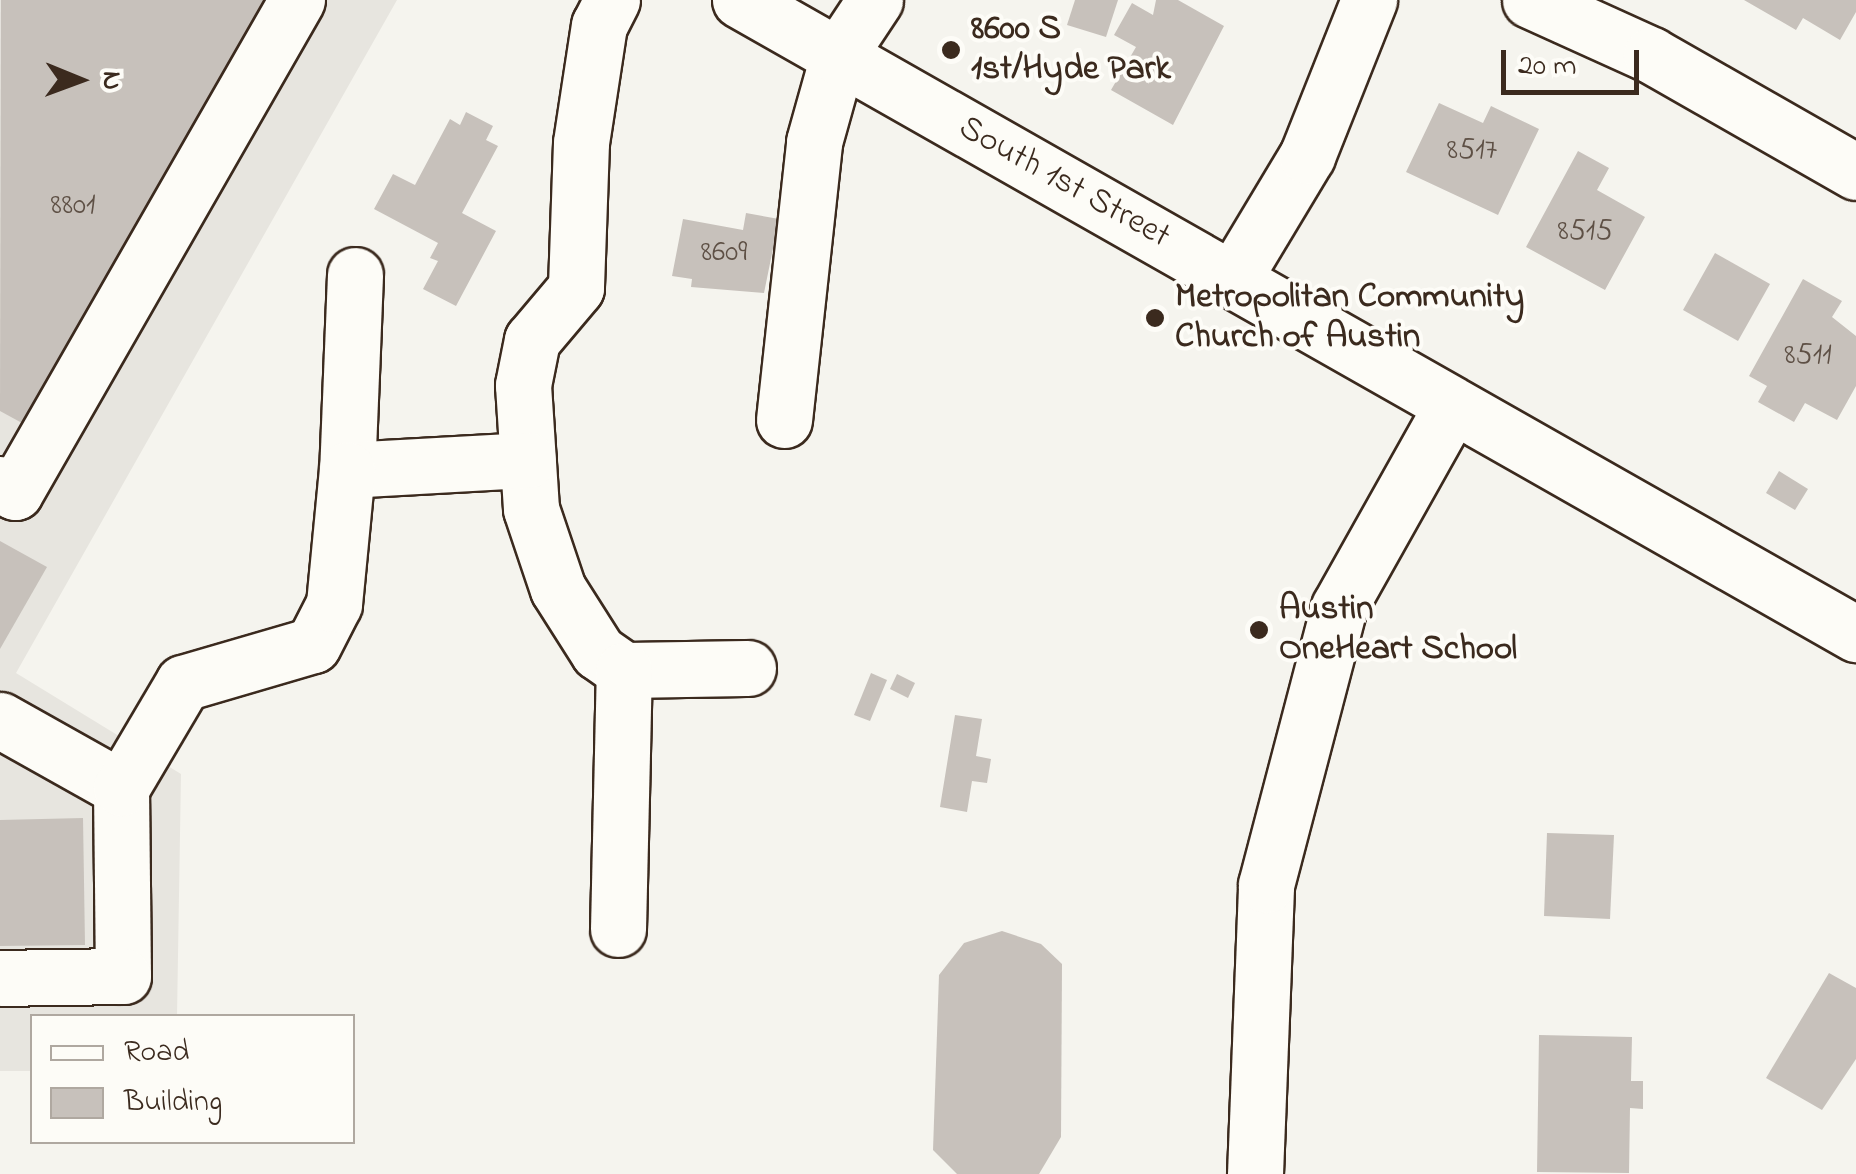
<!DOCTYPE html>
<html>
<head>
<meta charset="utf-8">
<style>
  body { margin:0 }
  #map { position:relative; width:1856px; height:1174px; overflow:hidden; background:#f5f4ee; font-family:"Indie Flower",sans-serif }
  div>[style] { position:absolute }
  .built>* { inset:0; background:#e7e5df }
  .building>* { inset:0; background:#c7c1bb }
  .roads { filter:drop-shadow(2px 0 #3b2a1e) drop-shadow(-2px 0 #3b2a1e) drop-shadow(0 2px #3b2a1e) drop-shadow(0 -2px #3b2a1e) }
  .minor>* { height:55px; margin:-27.5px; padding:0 27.5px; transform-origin:27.5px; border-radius:27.5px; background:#fdfcf7 }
  .major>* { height:55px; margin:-27.5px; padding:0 27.5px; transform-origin:27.5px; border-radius:27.5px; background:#fdfcf7 }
  .dots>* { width:28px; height:28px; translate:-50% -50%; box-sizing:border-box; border:5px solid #fdfcf7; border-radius:50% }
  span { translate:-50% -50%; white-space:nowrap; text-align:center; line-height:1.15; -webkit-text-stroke:8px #fdfcf7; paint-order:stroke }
  .number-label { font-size:30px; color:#5e5045 }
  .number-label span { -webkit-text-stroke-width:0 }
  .poi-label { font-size:35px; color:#3b2a1e; font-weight:700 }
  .left { translate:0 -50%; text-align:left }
  .street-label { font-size:35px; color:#3b2a1e }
  .legend { position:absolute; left:30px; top:1014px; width:325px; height:130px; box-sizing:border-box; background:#fdfcf7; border:2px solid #afa8a0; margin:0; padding:12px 18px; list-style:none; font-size:30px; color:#3b2a1e }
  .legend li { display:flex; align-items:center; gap:20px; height:50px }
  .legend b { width:50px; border:2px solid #afa8a0 }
  .north { position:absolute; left:30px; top:30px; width:100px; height:100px; -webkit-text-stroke:8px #fdfcf7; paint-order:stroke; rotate:91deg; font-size:28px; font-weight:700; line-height:40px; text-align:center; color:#3b2a1e }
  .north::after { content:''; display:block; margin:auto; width:35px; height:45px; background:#3b2a1e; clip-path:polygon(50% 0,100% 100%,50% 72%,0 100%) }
  .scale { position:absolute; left:1501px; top:50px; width:138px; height:45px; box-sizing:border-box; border:5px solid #3b2a1e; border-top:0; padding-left:12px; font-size:30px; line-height:35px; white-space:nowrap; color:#3b2a1e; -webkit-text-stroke:8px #fdfcf7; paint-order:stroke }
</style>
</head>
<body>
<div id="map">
  <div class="built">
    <div style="clip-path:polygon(0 0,397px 0,16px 673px,181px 774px,177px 1016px,32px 1016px,32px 1071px,0 1071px)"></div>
  </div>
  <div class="building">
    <div style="clip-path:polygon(1px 0,266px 0,22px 423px,0 411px)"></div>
    <div style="clip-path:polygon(1075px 0,1118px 0,1106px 37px,1067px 25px)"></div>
    <div style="clip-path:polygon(1156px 0,1178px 0,1224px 26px,1173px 125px,1111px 90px,1136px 47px,1114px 35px,1132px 3px,1153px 15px)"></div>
    <div style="clip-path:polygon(1744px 0,1856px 0,1856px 12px,1840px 40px,1803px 18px,1796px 30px)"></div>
    <div style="clip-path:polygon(1439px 103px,1483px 123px,1491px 106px,1539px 129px,1498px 215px,1406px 172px)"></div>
    <div style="clip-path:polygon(466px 112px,493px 126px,486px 140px,498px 146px,462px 213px,496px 231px,456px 306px,423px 289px,438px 261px,430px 258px,438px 243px,374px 209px,393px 174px,415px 185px,450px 119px,460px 125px)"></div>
    <div style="clip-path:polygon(1578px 151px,1609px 168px,1597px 190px,1645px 217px,1605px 290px,1526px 247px)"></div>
    <div style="clip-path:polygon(746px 213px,779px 219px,764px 293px,691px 287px,692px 279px,672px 276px,683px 219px,743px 230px)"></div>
    <div style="clip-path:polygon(1715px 253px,1770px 284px,1738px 341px,1683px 310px)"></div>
    <div style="clip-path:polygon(1803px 279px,1842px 301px,1832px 317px,1856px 336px,1856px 386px,1837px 420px,1805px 403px,1794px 422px,1758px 402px,1767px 386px,1749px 376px)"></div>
    <div style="clip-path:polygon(1779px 471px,1808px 489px,1795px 510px,1766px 493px)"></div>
    <div style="clip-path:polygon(0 541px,47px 567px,0 649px)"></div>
    <div style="clip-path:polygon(871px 673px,887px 680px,870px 721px,854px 715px)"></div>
    <div style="clip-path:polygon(897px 674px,915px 683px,908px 698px,890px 689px)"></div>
    <div style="clip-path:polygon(955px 715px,982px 719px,976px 756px,991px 759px,987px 783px,972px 781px,967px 812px,940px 807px)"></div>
    <div style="clip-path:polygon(83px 818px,85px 945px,0 946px,0 820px)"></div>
    <div style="clip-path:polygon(1547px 833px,1614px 835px,1610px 919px,1544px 916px)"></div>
    <div style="clip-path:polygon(1002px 931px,1041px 944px,1062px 964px,1061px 1137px,1039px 1174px,957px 1174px,933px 1150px,939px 975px,964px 943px)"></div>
    <div style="clip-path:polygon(1829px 973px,1856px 988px,1856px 1059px,1822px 1110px,1766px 1078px)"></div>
    <div style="clip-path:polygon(1539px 1035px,1632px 1037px,1631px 1081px,1643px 1081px,1643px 1109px,1630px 1108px,1629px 1173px,1537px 1172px)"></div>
  </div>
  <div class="roads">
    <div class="minor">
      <div style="left:612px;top:0;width:28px;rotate:117deg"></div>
      <div style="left:599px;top:25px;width:119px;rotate:98.7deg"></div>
      <div style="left:581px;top:143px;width:145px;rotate:92deg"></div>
      <div style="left:576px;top:288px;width:68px;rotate:130.2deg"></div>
      <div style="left:532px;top:340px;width:46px;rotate:101.3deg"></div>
      <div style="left:523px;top:385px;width:124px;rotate:86.3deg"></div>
      <div style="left:531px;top:509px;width:84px;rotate:71.4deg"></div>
      <div style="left:558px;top:589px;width:75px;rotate:57.6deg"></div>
      <div style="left:598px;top:652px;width:32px;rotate:35deg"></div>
      <div style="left:624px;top:670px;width:124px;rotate:-0.9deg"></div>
      <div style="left:1530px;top:0;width:133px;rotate:24.4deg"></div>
      <div style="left:1651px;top:55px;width:236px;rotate:29.7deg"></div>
      <div style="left:355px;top:275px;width:195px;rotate:92.3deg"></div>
      <div style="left:347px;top:470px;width:181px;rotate:-3.2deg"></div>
      <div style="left:1233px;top:279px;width:144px;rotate:-59deg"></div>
      <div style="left:1307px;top:156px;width:168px;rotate:-68.3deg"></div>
      <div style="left:784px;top:420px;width:280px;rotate:-83.8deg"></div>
      <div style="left:814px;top:142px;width:89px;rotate:-74.4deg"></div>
      <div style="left:838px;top:56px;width:67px;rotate:-56.5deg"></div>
      <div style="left:0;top:484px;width:17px;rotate:28deg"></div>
      <div style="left:15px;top:492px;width:567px;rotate:-60.18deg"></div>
      <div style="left:0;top:720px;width:139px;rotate:29.3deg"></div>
      <div style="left:121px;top:788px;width:188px;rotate:89.4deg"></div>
      <div style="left:123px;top:976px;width:123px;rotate:179.1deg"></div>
      <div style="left:121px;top:788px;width:122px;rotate:-59.4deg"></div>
      <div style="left:183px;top:683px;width:135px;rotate:-16.3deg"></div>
      <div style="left:313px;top:645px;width:46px;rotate:-62.9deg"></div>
      <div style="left:334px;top:604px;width:135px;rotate:-84.5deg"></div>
      <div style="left:618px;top:929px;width:259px;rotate:-88.7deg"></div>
      <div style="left:1255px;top:1174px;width:289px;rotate:-87.8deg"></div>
      <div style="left:1266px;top:885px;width:287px;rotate:-75.3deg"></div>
      <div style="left:1339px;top:607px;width:231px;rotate:-60.7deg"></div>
    </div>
    <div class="major">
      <div style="left:740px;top:0;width:1284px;rotate:29.6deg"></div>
    </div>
  </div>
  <div class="dots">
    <div style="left:951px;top:50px;background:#3b2a1e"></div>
    <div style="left:1155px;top:318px;background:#3b2a1e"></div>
    <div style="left:1259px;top:630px;background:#3b2a1e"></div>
  </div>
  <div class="number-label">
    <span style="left:1472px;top:151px">8517</span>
    <span style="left:73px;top:206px">8801</span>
    <span style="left:1585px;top:232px">8515</span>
    <span style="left:724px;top:253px">8609</span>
    <span style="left:1808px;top:356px">8511</span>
  </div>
  <div class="poi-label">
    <span class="left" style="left:971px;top:50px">8600 S<br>1st/Hyde Park</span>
    <span class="left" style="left:1175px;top:318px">Metropolitan Community<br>Church of Austin</span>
    <span class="left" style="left:1279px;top:630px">Austin<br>OneHeart School</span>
  </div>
  <div class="street-label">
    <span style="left:1064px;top:183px;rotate:29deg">South 1st Street</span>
  </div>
  <ul class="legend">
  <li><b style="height:12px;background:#fdfcf7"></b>Road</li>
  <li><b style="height:28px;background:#c7c1bb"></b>Building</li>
  </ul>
  <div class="north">N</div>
  <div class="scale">20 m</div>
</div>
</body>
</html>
